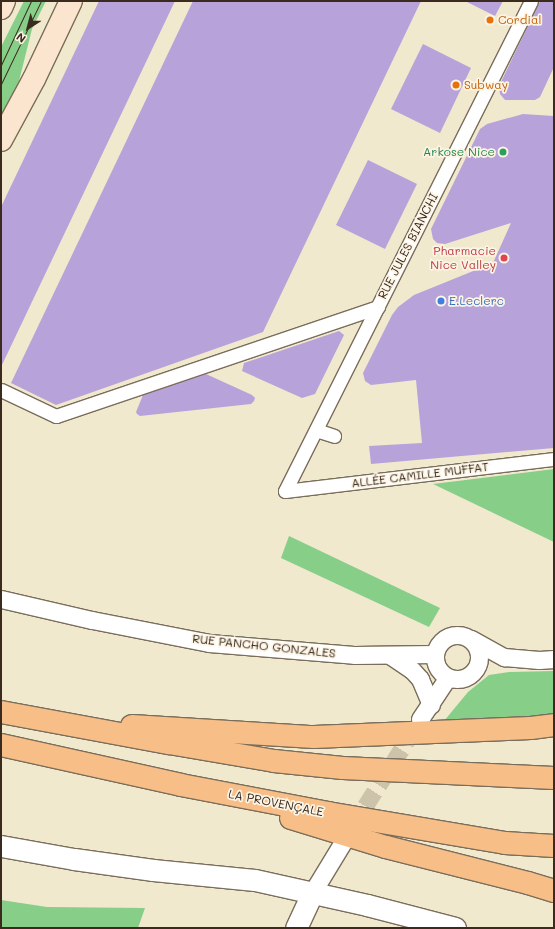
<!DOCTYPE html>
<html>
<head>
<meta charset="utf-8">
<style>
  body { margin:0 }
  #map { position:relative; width:555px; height:929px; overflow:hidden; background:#f0e9cd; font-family:Mali,sans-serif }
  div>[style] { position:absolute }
  .green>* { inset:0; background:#87ce88 }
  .building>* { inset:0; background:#b8a2da }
  .minor-tunnel>* { height:17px; margin-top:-8.5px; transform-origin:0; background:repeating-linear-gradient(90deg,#ccc3aa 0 17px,transparent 0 25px) }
  .roads { filter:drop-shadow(1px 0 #7a6d5b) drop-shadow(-1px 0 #7a6d5b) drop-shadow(0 1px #7a6d5b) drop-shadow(0 -1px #7a6d5b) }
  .pedestrian>* { height:13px; margin:-6.5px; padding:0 6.5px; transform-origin:6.5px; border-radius:6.5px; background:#fff }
  .minor>* { height:17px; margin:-8.5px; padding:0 8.5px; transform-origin:8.5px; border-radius:8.5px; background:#fff }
  .minor>.ring { margin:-8.5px; padding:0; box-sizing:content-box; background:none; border:17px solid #fff; border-radius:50% }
  .tertiary>* { height:21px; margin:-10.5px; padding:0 10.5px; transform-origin:10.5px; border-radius:10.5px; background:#fff }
  .secondary>* { height:22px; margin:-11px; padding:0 11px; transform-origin:11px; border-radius:11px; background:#fce5cf }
  .motorway>* { height:22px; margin:-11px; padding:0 11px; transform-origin:11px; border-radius:11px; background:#f7be87 }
  .tram>* { height:1px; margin:-0.5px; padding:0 0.5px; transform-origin:0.5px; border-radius:0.5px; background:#3b2a1e }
  .dots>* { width:11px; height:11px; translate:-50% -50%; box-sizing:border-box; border:2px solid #fcf5e5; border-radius:50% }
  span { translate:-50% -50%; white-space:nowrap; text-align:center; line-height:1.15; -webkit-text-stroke:3.5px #fcf5e5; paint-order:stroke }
  .food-label { font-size:12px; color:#c56008 }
  .left { translate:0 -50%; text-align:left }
  .leisure-label { font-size:12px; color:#27864d }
  .right { translate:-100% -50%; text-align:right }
  .street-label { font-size:12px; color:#3b2a1e }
  .health-label { font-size:12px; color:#be3a42 }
  .shop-label { font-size:12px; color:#366cbe }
  .frame { position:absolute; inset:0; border:2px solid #3b2a1e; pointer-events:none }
  .north { position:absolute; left:8px; top:8px; width:40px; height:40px; -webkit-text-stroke:3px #fcf5e5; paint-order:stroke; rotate:216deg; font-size:11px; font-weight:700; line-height:16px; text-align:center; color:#3b2a1e }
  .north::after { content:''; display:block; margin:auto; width:14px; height:18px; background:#3b2a1e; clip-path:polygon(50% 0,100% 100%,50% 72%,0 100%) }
</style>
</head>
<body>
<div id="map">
  <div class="green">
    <div style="clip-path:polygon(24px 1px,46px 1px,32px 29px,16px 93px,1px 118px,1px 47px)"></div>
    <div style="clip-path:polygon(554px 469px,554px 542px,433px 484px)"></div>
    <div style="clip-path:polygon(289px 536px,440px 608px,429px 627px,281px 558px)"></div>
    <div style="clip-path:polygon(554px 671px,554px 717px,444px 721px,468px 692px,489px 675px,509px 672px)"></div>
    <div style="clip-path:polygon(1px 900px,47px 907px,145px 908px,138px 928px,1px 928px)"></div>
  </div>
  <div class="building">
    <div style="clip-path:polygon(99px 1px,175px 1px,1px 367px,1px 207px)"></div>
    <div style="clip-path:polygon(193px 1px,421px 1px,263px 332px,56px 405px,11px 383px)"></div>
    <div style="clip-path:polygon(465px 1px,503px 1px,495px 16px)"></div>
    <div style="clip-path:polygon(540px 1px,554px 1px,554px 67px,540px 97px,535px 100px,505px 100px,500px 94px,499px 86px)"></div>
    <div style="clip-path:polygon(423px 44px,471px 68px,440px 133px,391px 109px)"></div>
    <div style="clip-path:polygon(523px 114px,554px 116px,554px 448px,371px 464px,369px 446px,422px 443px,416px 380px,371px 385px,365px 381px,363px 373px,392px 315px,398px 307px,414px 295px,493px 263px,511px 223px,445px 244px,437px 243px,433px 239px,431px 229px,480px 129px,487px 124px)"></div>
    <div style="clip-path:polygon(368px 160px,417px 184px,385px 249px,336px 225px)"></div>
    <div style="clip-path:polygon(339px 331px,344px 335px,315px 394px,302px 398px,242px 371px,244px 363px)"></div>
    <div style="clip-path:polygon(206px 374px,252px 395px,255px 398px,254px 401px,251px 404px,140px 416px,137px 414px,136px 412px,143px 395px)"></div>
  </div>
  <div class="minor-tunnel">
    <div style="left:352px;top:827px;width:121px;rotate:-57.5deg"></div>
  </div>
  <div class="roads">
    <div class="pedestrian">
      <div style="left:1px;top:390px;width:61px;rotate:25.3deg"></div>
      <div style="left:56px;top:416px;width:340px;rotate:-18.7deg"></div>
      <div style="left:316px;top:430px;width:19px;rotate:18deg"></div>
      <div style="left:285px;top:491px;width:548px;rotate:-63.34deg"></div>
      <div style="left:285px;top:491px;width:271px;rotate:-6.8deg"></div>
    </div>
    <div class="minor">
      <div style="left:1px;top:599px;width:93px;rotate:13deg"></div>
      <div style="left:92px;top:620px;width:119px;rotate:11.1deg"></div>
      <div style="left:209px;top:643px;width:145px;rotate:4.7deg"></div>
      <div style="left:354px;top:655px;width:81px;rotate:-0.7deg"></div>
      <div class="ring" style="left:435px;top:635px;width:27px;height:27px"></div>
      <div style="left:471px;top:639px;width:38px;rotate:29deg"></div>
      <div style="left:504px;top:657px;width:35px;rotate:5deg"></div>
      <div style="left:539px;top:660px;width:15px;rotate:-4deg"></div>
      <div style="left:391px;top:656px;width:25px;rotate:34deg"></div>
      <div style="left:412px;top:670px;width:12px;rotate:48deg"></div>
      <div style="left:420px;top:679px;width:28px;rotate:67deg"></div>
      <div style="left:420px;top:719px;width:50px;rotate:-56.3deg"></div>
      <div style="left:312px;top:893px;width:60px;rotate:-58.7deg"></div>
    </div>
    <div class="tertiary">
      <div style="left:1px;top:846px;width:74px;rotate:10.1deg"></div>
      <div style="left:74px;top:859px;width:80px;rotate:7.9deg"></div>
      <div style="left:153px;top:870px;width:102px;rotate:5.6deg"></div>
      <div style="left:255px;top:880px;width:115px;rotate:12.6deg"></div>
      <div style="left:367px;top:905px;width:91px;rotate:14.6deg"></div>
      <div style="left:296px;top:928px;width:38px;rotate:-65deg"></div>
    </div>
    <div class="secondary">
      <div style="left:1px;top:8px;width:8px;rotate:-67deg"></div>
      <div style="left:1px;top:140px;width:69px;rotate:-61.6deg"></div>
      <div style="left:34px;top:79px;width:86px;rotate:-64.6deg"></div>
    </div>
    <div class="motorway">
      <div style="left:1px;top:712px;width:171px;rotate:10.5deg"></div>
      <div style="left:169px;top:743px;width:107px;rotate:9.7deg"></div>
      <div style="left:274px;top:761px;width:69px;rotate:5.8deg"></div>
      <div style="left:343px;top:768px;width:211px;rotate:2.7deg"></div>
      <div style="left:132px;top:726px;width:182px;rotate:3.5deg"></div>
      <div style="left:314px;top:737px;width:217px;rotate:-2.4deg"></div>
      <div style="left:531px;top:728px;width:23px;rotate:-7deg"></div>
      <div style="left:1px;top:745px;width:184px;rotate:12.5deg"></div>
      <div style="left:181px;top:785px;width:150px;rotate:10.8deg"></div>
      <div style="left:328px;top:813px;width:180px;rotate:9.6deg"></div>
      <div style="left:505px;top:843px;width:49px;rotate:3.5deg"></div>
      <div style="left:291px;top:818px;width:99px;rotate:17deg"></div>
      <div style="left:386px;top:847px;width:146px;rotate:14.2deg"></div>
      <div style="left:528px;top:883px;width:27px;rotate:17deg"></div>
    </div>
  </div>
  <div class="tram">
    <div style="left:1px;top:65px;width:71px;rotate:-64.9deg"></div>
    <div style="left:1px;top:84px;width:92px;rotate:-64.3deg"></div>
  </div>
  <div class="dots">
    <div style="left:490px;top:20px;background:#e8710a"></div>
    <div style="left:456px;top:85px;background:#e8710a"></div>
    <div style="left:503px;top:152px;background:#2e9e5b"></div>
    <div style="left:504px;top:258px;background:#e0444e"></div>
    <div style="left:441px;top:301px;background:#3f7fe0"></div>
  </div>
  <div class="food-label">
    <span class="left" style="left:498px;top:20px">Cordial</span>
    <span class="left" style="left:464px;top:85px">Subway</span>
  </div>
  <div class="leisure-label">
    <span class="right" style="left:495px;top:152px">Arkose Nice</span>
  </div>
  <div class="street-label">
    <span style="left:408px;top:246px;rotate:-63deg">RUE JULES BIANCHI</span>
    <span style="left:420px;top:475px;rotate:-7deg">ALLÉE CAMILLE MUFFAT</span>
    <span style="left:264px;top:646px;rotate:6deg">RUE PANCHO GONZALES</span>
    <span style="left:276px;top:803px;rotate:11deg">LA PROVENÇALE</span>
  </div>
  <div class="health-label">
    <span class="right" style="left:496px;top:258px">Pharmacie<br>Nice Valley</span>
  </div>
  <div class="shop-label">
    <span class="left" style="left:449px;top:301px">E.Leclerc</span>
  </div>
  <div class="frame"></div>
  <div class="north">N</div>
</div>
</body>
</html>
